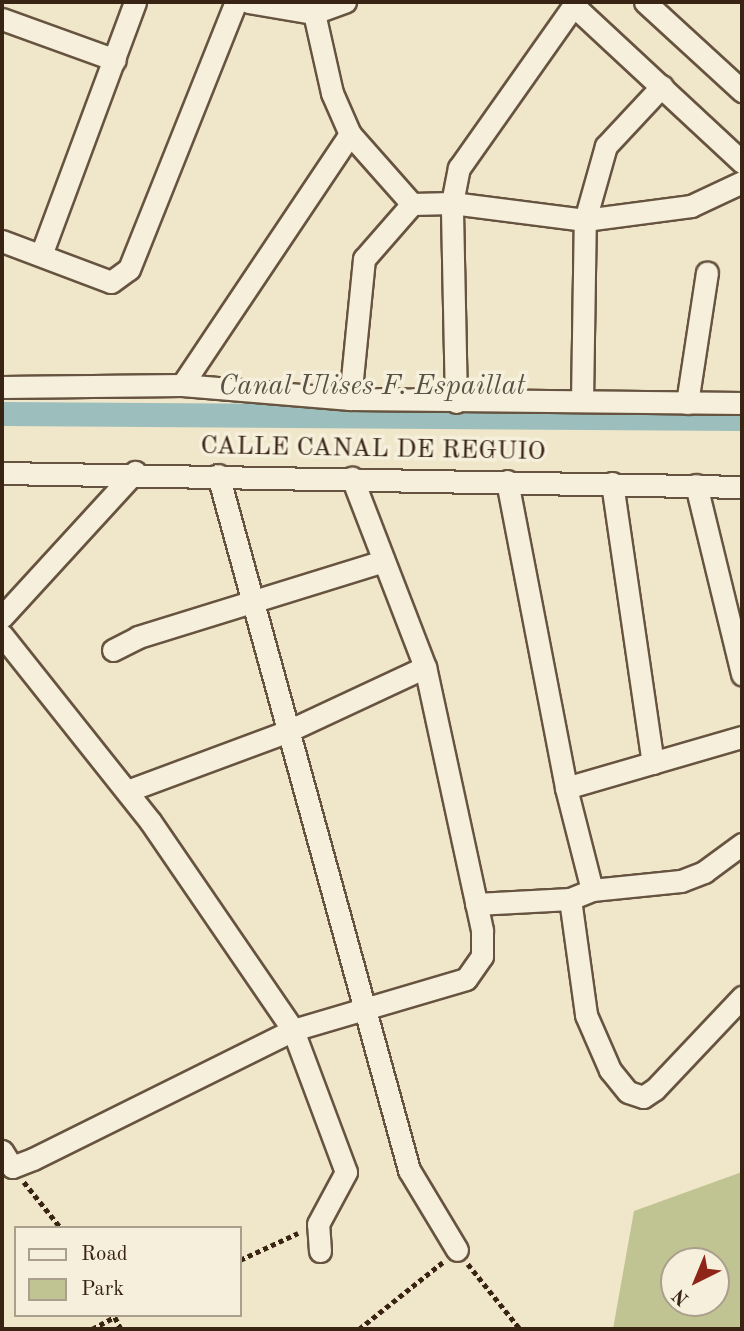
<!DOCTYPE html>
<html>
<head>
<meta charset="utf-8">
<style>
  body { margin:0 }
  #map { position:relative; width:744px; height:1331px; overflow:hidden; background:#f0e6c9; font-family:"Old Standard TT",serif }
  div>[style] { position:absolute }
  .green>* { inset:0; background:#c0c392 }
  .canal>* { height:24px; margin:-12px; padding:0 12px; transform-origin:12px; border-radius:12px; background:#9cbebd }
  .path>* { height:4.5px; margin-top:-2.25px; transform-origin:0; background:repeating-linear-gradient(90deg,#392413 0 5px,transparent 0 8.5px) }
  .roads { filter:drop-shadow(2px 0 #675440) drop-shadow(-2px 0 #675440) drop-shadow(0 2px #675440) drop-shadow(0 -2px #675440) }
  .street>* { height:21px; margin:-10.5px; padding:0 10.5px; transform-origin:10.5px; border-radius:10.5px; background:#f5efdc }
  span { translate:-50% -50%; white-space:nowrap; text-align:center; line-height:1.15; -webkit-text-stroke:7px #f5efdc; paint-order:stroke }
  .street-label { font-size:26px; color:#392413 }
  .water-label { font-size:28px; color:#575246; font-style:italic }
  .frame { position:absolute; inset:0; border:4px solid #392413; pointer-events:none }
  .legend { position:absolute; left:14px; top:1226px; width:228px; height:91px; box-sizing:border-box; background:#f5efdc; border:2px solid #aa9e8c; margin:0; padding:9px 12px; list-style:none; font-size:21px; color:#392413 }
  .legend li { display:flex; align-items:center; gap:14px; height:35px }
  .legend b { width:35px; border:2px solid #aa9e8c }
  .north { position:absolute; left:660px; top:1247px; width:70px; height:70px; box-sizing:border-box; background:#f5efdc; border:2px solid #aa9e8c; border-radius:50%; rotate:223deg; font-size:19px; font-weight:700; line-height:28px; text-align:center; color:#392413 }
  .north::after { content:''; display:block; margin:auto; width:24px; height:32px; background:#8f2418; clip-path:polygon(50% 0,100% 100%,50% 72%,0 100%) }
</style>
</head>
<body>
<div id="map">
  <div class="green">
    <div style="clip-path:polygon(evenodd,742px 1172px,742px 1329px,613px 1329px,634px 1211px,742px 1172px,674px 1261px,716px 1261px,716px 1303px,674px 1303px,674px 1261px)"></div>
  </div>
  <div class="canal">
    <div style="left:2px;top:414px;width:740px;rotate:0.39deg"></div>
  </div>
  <div class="path">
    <div style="left:24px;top:1182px;width:59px;rotate:51.2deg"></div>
    <div style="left:240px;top:1260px;width:64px;rotate:-25deg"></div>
    <div style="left:468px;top:1264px;width:83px;rotate:51.3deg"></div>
    <div style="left:92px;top:1329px;width:26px;rotate:-28deg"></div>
    <div style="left:115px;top:1317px;width:13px;rotate:63deg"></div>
    <div style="left:359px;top:1329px;width:107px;rotate:-38.6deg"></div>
  </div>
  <div class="roads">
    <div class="street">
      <div style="left:248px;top:2px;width:67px;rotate:9.5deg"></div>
      <div style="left:314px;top:13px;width:33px;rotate:-20deg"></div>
      <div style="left:645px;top:2px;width:132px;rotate:42.5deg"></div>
      <div style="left:573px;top:5px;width:231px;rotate:42.9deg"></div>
      <div style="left:314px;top:13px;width:82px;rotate:77.3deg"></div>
      <div style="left:332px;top:93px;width:45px;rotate:66.3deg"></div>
      <div style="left:2px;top:19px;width:120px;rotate:19.9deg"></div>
      <div style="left:2px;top:241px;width:116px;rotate:20.6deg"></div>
      <div style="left:111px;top:282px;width:22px;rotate:-36deg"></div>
      <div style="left:129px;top:269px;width:288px;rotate:-68.2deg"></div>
      <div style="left:41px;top:255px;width:270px;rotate:-69.6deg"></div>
      <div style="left:182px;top:385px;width:302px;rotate:-56.2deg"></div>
      <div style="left:350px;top:134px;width:94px;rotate:48.5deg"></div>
      <div style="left:2px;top:387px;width:180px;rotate:-0.6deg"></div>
      <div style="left:182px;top:385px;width:169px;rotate:4.8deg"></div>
      <div style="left:350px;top:399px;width:392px;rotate:0.6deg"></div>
      <div style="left:350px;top:399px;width:141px;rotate:-84.3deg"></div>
      <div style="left:364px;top:259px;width:73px;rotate:-48.9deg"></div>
      <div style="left:412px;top:204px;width:40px;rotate:-1.4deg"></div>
      <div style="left:452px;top:203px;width:134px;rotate:7.3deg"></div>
      <div style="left:585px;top:220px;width:107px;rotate:-7.5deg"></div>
      <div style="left:691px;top:206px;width:56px;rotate:-25.2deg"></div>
      <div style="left:582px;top:401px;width:181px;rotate:-89.1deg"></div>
      <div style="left:585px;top:220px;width:77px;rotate:-74.2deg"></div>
      <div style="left:606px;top:146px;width:82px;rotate:-47deg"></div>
      <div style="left:456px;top:402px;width:199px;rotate:-91.2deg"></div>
      <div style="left:452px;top:203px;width:36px;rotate:-79deg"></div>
      <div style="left:459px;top:168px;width:203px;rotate:-54.8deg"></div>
      <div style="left:687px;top:403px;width:132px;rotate:-81.3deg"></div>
      <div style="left:2px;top:473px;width:740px;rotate:1.08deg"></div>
      <div style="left:218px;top:475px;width:721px;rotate:74.63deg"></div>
      <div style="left:409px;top:1170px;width:93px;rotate:59deg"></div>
      <div style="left:507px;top:481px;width:313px;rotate:79.1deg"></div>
      <div style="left:566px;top:788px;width:105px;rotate:75.7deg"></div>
      <div style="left:612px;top:483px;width:283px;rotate:81.7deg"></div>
      <div style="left:696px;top:485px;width:195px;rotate:76.3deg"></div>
      <div style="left:2px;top:617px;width:197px;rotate:-47.5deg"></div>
      <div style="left:2px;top:635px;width:238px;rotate:51.5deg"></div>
      <div style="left:150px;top:821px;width:253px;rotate:55.6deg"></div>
      <div style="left:293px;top:1030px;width:290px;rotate:153.6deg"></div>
      <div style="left:33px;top:1159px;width:22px;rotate:159deg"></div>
      <div style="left:12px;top:1167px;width:19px;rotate:-122deg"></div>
      <div style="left:113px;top:650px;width:28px;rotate:-27deg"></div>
      <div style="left:138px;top:637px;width:257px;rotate:-17.2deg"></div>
      <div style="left:566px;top:788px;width:183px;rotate:-16.2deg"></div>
      <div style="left:127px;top:791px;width:172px;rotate:-20.4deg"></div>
      <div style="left:288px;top:731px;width:151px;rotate:-25deg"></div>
      <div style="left:570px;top:899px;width:117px;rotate:82.1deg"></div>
      <div style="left:586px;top:1015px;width:60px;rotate:66.4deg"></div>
      <div style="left:610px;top:1070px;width:28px;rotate:51deg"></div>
      <div style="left:628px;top:1092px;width:16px;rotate:18deg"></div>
      <div style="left:643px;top:1097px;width:14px;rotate:-34deg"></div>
      <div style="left:655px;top:1089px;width:127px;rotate:-46.6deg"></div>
      <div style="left:476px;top:904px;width:94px;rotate:-3deg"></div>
      <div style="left:570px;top:899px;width:24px;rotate:-22deg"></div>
      <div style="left:592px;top:890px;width:89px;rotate:-5.8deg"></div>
      <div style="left:681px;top:881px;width:25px;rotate:-21deg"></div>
      <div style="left:704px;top:872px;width:47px;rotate:-36.4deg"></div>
      <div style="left:320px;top:1251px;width:27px;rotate:-94deg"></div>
      <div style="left:318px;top:1224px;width:59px;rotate:-61.7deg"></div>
      <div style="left:346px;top:1172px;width:152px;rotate:-110.5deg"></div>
      <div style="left:293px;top:1030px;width:180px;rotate:-16.4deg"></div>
      <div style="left:466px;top:979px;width:28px;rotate:-55deg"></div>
      <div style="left:482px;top:956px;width:26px;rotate:-90deg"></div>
      <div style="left:482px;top:930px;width:269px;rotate:-102.2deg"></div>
      <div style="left:425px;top:667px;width:203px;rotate:-111.1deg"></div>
    </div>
  </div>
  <div class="street-label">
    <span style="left:373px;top:450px;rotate:1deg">CALLE CANAL DE REGUIO</span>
  </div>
  <div class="water-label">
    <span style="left:372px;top:387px">Canal Ulises F. Espaillat</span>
  </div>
  <div class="frame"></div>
  <ul class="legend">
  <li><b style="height:9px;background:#f5efdc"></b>Road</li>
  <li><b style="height:19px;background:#c0c392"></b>Park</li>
  </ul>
  <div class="north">N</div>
</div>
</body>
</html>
